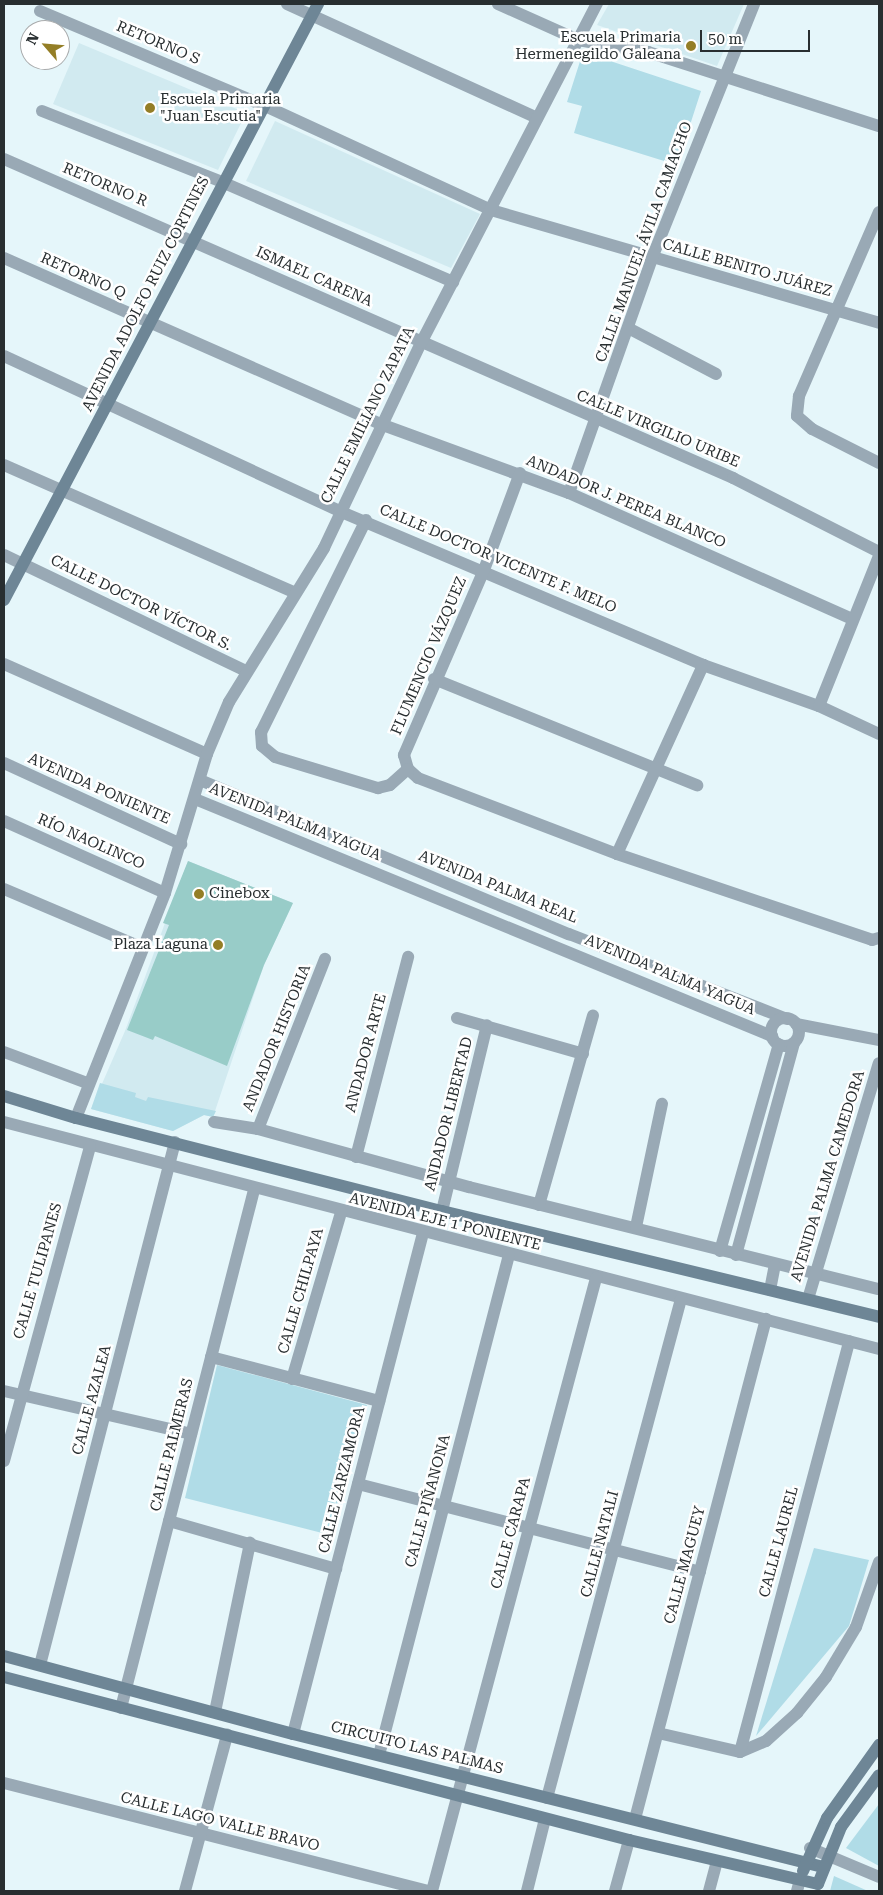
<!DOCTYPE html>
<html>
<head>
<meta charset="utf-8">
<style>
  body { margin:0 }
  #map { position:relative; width:883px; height:1895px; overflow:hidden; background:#e5f6fa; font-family:"Roboto Serif",serif }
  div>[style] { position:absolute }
  .built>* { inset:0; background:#d1eaf0 }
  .green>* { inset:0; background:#b0dce7 }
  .building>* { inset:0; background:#98ccc8 }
  .street>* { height:12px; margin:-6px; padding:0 6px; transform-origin:6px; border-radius:6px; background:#99a9b5 }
  .street>.ring { margin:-6px; padding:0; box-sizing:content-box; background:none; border:12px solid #99a9b5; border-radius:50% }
  .secondary>* { height:12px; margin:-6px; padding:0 6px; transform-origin:6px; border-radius:6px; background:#6e8696 }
  .dots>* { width:14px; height:14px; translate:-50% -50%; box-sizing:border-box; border:2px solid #fff; border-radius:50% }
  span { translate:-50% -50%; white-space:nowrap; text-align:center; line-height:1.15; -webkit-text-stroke:5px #fff; paint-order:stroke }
  .poi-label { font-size:15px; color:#282e30 }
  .right { translate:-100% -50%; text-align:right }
  .left { translate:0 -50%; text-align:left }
  .street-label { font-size:15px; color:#282e30 }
  .frame { position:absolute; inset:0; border:5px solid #282e30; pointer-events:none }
  .north { position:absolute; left:20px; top:20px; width:50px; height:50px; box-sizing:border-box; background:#fff; border:1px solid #a9abac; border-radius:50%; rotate:297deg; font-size:14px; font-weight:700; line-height:20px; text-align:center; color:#282e30 }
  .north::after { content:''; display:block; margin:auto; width:18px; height:22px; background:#947e26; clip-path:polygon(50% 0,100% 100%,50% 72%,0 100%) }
  .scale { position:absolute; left:700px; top:30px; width:110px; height:22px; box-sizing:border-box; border:2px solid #282e30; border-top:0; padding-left:6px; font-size:15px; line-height:18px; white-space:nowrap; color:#282e30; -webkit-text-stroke:4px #fff; paint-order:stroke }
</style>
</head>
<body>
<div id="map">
  <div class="built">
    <div style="clip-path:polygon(609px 4px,744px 4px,717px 66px,597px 25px)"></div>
    <div style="clip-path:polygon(79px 43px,246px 113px,218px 170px,53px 104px)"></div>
    <div style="clip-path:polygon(275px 121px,480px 214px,451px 268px,246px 181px)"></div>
    <div style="clip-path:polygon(188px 861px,293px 903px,264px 965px,213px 1117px,204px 1115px,173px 1131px,91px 1109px,125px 1031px)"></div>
  </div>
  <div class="green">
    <div style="clip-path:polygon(583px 52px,701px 91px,677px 165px,574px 133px,582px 106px,567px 102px)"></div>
    <div style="clip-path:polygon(100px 1083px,136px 1093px,135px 1097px,146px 1101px,148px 1097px,216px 1111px,213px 1117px,204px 1115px,173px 1131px,91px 1109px)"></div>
    <div style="clip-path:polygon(217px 1365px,367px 1405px,330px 1535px,185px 1498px)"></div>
    <div style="clip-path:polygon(814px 1548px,869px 1560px,849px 1626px,756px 1736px)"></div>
    <div style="clip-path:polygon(879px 1804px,879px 1866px,846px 1848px)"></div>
    <div style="clip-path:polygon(834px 1876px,868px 1891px,830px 1891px)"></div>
  </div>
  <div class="building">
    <div style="clip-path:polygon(188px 861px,293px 903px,264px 965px,227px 1066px,155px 1036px,153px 1040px,127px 1030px,169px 925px,163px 923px)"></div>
  </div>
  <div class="street">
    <div style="left:287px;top:4px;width:275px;rotate:24.5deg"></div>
    <div style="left:498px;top:4px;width:88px;rotate:24.2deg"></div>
    <div style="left:578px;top:40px;width:71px;rotate:9.7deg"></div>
    <div style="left:648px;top:52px;width:243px;rotate:17.8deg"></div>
    <div style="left:40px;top:11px;width:242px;rotate:22.9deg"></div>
    <div style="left:263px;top:105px;width:251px;rotate:24.7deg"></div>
    <div style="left:491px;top:210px;width:404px;rotate:16.2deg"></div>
    <div style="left:42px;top:111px;width:193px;rotate:21.5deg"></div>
    <div style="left:222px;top:182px;width:252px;rotate:23.4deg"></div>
    <div style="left:4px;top:159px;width:796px;rotate:23.63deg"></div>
    <div style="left:733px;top:478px;width:164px;rotate:26.9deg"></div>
    <div style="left:879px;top:212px;width:201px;rotate:113.5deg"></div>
    <div style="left:799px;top:396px;width:20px;rotate:96deg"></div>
    <div style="left:797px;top:416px;width:20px;rotate:41deg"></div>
    <div style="left:812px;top:429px;width:75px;rotate:26.9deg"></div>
    <div style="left:4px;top:258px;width:414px;rotate:23.8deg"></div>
    <div style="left:383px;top:425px;width:198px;rotate:20.1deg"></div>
    <div style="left:569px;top:493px;width:310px;rotate:24deg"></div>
    <div style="left:630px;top:329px;width:97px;rotate:27.6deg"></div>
    <div style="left:4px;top:356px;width:369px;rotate:24.8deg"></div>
    <div style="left:339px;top:511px;width:395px;rotate:22.9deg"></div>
    <div style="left:703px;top:665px;width:123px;rotate:19.5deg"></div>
    <div style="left:819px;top:706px;width:66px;rotate:25deg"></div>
    <div style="left:4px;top:465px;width:318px;rotate:23.7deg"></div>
    <div style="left:520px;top:473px;width:103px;rotate:110.4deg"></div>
    <div style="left:484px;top:570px;width:202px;rotate:113.4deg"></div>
    <div style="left:404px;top:755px;width:15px;rotate:74deg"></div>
    <div style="left:408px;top:769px;width:13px;rotate:42deg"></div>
    <div style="left:418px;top:778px;width:213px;rotate:20.9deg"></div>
    <div style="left:617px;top:854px;width:269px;rotate:18.6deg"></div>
    <div style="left:872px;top:940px;width:7px;rotate:-16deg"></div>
    <div style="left:569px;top:493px;width:249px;rotate:-70.5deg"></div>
    <div style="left:652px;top:258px;width:274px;rotate:-68.1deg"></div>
    <div style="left:366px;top:520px;width:237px;rotate:116.3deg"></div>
    <div style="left:261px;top:732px;width:14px;rotate:86deg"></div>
    <div style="left:262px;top:746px;width:17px;rotate:40deg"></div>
    <div style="left:275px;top:757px;width:108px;rotate:16.8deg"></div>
    <div style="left:378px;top:788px;width:12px;rotate:-14deg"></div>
    <div style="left:390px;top:785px;width:24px;rotate:-42deg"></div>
    <div style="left:4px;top:555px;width:268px;rotate:25.6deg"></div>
    <div style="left:4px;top:664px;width:222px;rotate:23.9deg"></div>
    <div style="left:434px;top:679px;width:284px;rotate:22deg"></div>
    <div style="left:819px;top:706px;width:162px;rotate:-68.2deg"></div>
    <div style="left:4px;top:763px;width:195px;rotate:24.6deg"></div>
    <div style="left:200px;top:780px;width:400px;rotate:22.7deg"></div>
    <div style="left:569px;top:934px;width:234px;rotate:21.3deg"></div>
    <div style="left:195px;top:799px;width:624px;rotate:22.33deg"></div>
    <div style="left:4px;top:821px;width:176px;rotate:24.1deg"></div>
    <div style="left:617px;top:854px;width:208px;rotate:-65.5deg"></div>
    <div style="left:4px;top:889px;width:151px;rotate:23deg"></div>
    <div style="left:457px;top:1018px;width:131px;rotate:15.9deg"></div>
    <div class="ring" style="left:771px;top:1018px;width:16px;height:16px"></div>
    <div style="left:796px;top:1024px;width:85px;rotate:10.9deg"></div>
    <div style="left:4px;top:1052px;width:89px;rotate:20.5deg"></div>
    <div style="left:76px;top:1118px;width:242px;rotate:-68.4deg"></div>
    <div style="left:165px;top:893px;width:145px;rotate:-73.2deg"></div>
    <div style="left:207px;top:754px;width:56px;rotate:-67.1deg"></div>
    <div style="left:229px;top:702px;width:181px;rotate:-58.3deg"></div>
    <div style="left:324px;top:548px;width:227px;rotate:-64.7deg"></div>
    <div style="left:421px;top:343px;width:382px;rotate:-62.6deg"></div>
    <div style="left:4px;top:1122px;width:904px;rotate:14.54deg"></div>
    <div style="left:214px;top:1122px;width:45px;rotate:9deg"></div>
    <div style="left:258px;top:1129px;width:219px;rotate:15.4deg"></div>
    <div style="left:469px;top:1187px;width:422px;rotate:14deg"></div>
    <div style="left:258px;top:1129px;width:183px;rotate:-68.5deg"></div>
    <div style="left:356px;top:1157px;width:207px;rotate:-75.4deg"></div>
    <div style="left:539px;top:1205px;width:197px;rotate:-74.1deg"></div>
    <div style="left:442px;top:1211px;width:191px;rotate:-76.4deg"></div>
    <div style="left:636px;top:1227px;width:126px;rotate:-78.1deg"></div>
    <div style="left:720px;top:1251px;width:215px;rotate:-74.1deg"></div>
    <div style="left:736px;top:1255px;width:220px;rotate:-74.7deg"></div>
    <div style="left:770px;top:1290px;width:25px;rotate:-79deg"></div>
    <div style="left:808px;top:1299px;width:246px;rotate:-73.3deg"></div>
    <div style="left:211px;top:1357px;width:174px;rotate:14.7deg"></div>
    <div style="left:292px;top:1379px;width:174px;rotate:-73.6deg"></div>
    <div style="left:4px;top:1391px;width:192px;rotate:12.9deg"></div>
    <div style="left:4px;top:1461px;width:326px;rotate:-74.7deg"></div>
    <div style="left:358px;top:1484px;width:353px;rotate:14.4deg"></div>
    <div style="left:169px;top:1521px;width:174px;rotate:16deg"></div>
    <div style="left:40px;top:1665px;width:540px;rotate:-75.53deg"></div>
    <div style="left:121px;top:1708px;width:535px;rotate:-75.6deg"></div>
    <div style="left:215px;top:1712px;width:173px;rotate:-78.3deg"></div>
    <div style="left:658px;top:1733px;width:84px;rotate:13deg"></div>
    <div style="left:740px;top:1752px;width:28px;rotate:-23deg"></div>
    <div style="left:766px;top:1741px;width:42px;rotate:-42.1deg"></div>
    <div style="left:797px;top:1713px;width:46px;rotate:-51.1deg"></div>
    <div style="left:826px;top:1677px;width:58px;rotate:-59deg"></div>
    <div style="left:856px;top:1627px;width:69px;rotate:-70.5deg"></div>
    <div style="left:293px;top:1734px;width:518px;rotate:-75.45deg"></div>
    <div style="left:740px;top:1752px;width:425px;rotate:-75.1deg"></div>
    <div style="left:379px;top:1755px;width:517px;rotate:-75.43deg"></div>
    <div style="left:4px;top:1783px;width:439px;rotate:14.3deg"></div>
    <div style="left:547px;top:1798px;width:517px;rotate:-74.97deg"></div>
    <div style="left:635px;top:1819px;width:517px;rotate:-75.32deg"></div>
    <div style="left:810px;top:1848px;width:75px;rotate:22.8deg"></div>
    <div style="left:185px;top:1891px;width:162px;rotate:-74.9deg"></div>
    <div style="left:432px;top:1891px;width:635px;rotate:-75.02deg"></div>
    <div style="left:527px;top:1891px;width:74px;rotate:-76deg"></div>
    <div style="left:615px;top:1891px;width:53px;rotate:-74.6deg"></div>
    <div style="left:709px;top:1891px;width:31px;rotate:-75deg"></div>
    <div style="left:797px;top:1891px;width:11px;rotate:-75deg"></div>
  </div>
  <div class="secondary">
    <div style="left:4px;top:600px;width:674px;rotate:-62.22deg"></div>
    <div style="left:4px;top:1096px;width:75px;rotate:17deg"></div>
    <div style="left:76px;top:1118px;width:378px;rotate:14.3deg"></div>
    <div style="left:442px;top:1211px;width:450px;rotate:13.6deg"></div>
    <div style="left:4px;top:1656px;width:299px;rotate:15.1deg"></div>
    <div style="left:293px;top:1734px;width:546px;rotate:14.09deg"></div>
    <div style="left:4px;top:1677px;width:646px;rotate:14.62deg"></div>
    <div style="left:629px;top:1840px;width:194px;rotate:13.1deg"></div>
    <div style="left:818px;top:1884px;width:61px;rotate:-68deg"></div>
    <div style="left:841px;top:1827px;width:64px;rotate:-53.8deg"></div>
    <div style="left:803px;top:1871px;width:58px;rotate:-65.6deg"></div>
    <div style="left:827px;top:1818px;width:90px;rotate:-54.5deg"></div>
  </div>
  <div class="dots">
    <div style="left:691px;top:46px;background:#947e26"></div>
    <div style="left:150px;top:108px;background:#947e26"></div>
    <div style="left:199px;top:894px;background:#947e26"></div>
    <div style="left:218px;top:945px;background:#947e26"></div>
  </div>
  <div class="poi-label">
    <span class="right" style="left:681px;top:46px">Escuela Primaria<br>Hermenegildo Galeana</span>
    <span class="left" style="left:160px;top:108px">Escuela Primaria<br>"Juan Escutia"</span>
    <span class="left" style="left:209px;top:894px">Cinebox</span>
    <span class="right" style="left:208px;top:945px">Plaza Laguna</span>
  </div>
  <div class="street-label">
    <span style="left:158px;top:43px;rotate:23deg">RETORNO S</span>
    <span style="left:105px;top:185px;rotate:23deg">RETORNO R</span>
    <span style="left:644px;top:242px;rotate:-70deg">CALLE MANUEL ÁVILA CAMACHO</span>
    <span style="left:747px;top:268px;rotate:16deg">CALLE BENITO JUÁREZ</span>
    <span style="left:83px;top:276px;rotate:24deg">RETORNO Q</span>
    <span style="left:314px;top:277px;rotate:24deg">ISMAEL CARENA</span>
    <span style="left:146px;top:294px;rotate:-63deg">AVENIDA ADOLFO RUIZ CORTINES</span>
    <span style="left:368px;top:415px;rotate:-64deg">CALLE EMILIANO ZAPATA</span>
    <span style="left:658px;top:429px;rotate:23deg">CALLE VIRGILIO URIBE</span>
    <span style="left:626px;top:502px;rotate:23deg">ANDADOR J. PEREA BLANCO</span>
    <span style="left:498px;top:559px;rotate:23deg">CALLE DOCTOR VICENTE F. MELO</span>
    <span style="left:141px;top:603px;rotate:26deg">CALLE DOCTOR VÍCTOR S.</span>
    <span style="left:429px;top:656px;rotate:-67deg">FLUMENCIO VÁZQUEZ</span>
    <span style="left:99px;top:789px;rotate:24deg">AVENIDA PONIENTE</span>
    <span style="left:295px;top:822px;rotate:22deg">AVENIDA PALMA YAGUA</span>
    <span style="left:91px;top:842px;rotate:24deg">RÍO NAOLINCO</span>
    <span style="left:498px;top:887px;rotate:22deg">AVENIDA PALMA REAL</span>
    <span style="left:670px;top:975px;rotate:23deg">AVENIDA PALMA YAGUA</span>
    <span style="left:277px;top:1038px;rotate:-68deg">ANDADOR HISTORIA</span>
    <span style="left:366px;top:1053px;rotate:-75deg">ANDADOR ARTE</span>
    <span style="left:449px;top:1114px;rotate:-76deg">ANDADOR LIBERTAD</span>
    <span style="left:828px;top:1176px;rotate:-73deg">AVENIDA PALMA CAMEDORA</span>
    <span style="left:445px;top:1222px;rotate:14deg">AVENIDA EJE 1 PONIENTE</span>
    <span style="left:38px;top:1271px;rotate:-74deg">CALLE TULIPANES</span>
    <span style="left:301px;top:1291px;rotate:-74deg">CALLE CHILPAYA</span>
    <span style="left:92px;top:1400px;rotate:-75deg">CALLE AZALEA</span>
    <span style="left:172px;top:1445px;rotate:-76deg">CALLE PALMERAS</span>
    <span style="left:342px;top:1480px;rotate:-76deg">CALLE ZARZAMORA</span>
    <span style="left:428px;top:1501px;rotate:-75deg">CALLE PIÑANONA</span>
    <span style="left:511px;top:1533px;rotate:-75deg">CALLE CARAPA</span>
    <span style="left:779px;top:1542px;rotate:-75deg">CALLE LAUREL</span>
    <span style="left:600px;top:1544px;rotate:-75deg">CALLE NATALI</span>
    <span style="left:685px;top:1565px;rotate:-75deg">CALLE MAGUEY</span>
    <span style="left:417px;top:1748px;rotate:14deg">CIRCUITO LAS PALMAS</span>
    <span style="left:220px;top:1822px;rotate:14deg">CALLE LAGO VALLE BRAVO</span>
  </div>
  <div class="frame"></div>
  <div class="north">N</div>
  <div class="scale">50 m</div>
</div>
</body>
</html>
